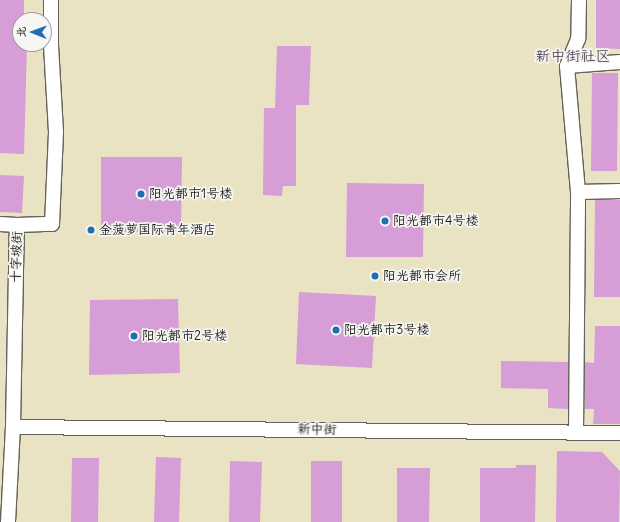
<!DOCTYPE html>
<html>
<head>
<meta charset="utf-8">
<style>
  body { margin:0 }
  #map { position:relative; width:620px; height:522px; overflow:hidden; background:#e9e3c4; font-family:Delius,"LXGW WenKai TC",sans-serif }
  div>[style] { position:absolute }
  .building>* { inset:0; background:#d69dd7 }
  .roads { filter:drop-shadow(1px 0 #646257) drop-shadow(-1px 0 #646257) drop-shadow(0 1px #646257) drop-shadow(0 -1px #646257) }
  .minor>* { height:14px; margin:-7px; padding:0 7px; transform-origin:7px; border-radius:7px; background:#fff }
  .dots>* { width:11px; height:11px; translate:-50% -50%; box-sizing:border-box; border:2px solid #f6f6f2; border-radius:50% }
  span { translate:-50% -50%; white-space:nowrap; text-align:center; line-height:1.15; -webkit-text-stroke:3.5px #f6f6f2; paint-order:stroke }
  .poi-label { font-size:13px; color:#1c1c1c }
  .left { translate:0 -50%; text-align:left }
  .street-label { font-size:13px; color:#1c1c1c }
  .quarter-label { font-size:15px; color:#5d495d }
  .north { position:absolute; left:12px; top:12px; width:40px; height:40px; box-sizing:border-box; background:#f6f6f2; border:1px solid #9f9f9c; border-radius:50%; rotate:271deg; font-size:11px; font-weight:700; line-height:16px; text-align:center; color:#1c1c1c }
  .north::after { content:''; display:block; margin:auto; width:14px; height:18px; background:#1f6fb2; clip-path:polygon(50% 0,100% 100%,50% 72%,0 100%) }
</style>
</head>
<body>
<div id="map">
  <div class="building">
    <div style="clip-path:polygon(0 0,24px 0,24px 20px,20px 20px,20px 44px,27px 44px,24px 154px,0 153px)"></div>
    <div style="clip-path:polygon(596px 0,620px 0,620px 49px,596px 48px)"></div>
    <div style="clip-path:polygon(277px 46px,311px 46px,309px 105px,296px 105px,296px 186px,283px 186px,282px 196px,263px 195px,264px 108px,275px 108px)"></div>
    <div style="clip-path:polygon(592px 73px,618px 73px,617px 171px,591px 171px)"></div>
    <div style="clip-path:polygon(101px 157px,182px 157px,181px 232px,101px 232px)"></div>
    <div style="clip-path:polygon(0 175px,24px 176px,22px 213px,0 212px)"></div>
    <div style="clip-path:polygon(347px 183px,424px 184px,423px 257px,346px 257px)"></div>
    <div style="clip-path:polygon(595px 200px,620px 200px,620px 297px,594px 297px)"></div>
    <div style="clip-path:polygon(299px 292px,376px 296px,372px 368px,296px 364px)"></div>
    <div style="clip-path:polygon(178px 299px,180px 373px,89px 375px,90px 300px)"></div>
    <div style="clip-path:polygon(595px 326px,620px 326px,620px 424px,593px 424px,594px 409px,585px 409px,585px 362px,594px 363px)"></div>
    <div style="clip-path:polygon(501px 361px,568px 362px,568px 409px,548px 408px,548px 389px,501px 388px)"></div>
    <div style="clip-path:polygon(557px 451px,602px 452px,620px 471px,619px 522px,556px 522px)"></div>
    <div style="clip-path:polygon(156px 457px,181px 458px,179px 522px,154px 522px)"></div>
    <div style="clip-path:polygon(72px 458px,99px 458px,98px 522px,71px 522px)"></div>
    <div style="clip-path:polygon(230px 461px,262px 462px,260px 522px,229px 522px)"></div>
    <div style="clip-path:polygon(311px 461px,342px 461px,342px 522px,311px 522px)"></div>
    <div style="clip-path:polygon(516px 465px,536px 465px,535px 522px,480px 522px,480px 468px,516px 468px)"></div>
    <div style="clip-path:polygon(397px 468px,430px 468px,429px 522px,397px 522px)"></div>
  </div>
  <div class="roads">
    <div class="minor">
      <div style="left:579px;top:0;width:39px;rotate:91deg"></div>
      <div style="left:578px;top:39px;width:29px;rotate:112deg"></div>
      <div style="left:567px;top:66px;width:126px;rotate:85deg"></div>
      <div style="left:578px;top:192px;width:42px;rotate:-1.4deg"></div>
      <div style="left:567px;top:66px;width:53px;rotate:-4.3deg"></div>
      <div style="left:0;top:224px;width:17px;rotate:3deg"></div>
      <div style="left:17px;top:225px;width:35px;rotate:-2deg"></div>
      <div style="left:52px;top:224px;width:92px;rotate:-87.5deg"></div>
      <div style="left:56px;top:132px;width:88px;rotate:-93.3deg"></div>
      <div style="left:51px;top:44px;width:44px;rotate:-90deg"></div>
      <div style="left:13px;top:427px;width:607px;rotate:0.57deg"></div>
      <div style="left:576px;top:433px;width:241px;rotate:-89.5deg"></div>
      <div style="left:8px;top:522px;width:95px;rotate:-87deg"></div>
      <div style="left:13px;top:427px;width:202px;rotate:-88.9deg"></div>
    </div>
  </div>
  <div class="dots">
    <div style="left:141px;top:194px;background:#1f6fb2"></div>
    <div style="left:385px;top:221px;background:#1f6fb2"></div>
    <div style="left:91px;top:230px;background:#1f6fb2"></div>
    <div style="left:375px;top:276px;background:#1f6fb2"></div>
    <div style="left:336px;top:330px;background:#1f6fb2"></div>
    <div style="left:134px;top:336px;background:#1f6fb2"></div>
  </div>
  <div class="poi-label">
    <span class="left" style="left:149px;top:194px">阳光都市1号楼</span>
    <span class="left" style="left:393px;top:221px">阳光都市4号楼</span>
    <span class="left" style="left:99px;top:230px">金菠萝国际青年酒店</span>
    <span class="left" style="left:383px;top:276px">阳光都市会所</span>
    <span class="left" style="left:344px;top:330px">阳光都市3号楼</span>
    <span class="left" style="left:142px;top:336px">阳光都市2号楼</span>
  </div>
  <div class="street-label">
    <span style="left:17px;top:257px;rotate:-88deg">十字坡街</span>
    <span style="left:317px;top:430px;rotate:1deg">新中街</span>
  </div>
  <div class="quarter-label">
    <span style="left:573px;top:56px">新中街社区</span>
  </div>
  <div class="north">北</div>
</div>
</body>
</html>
